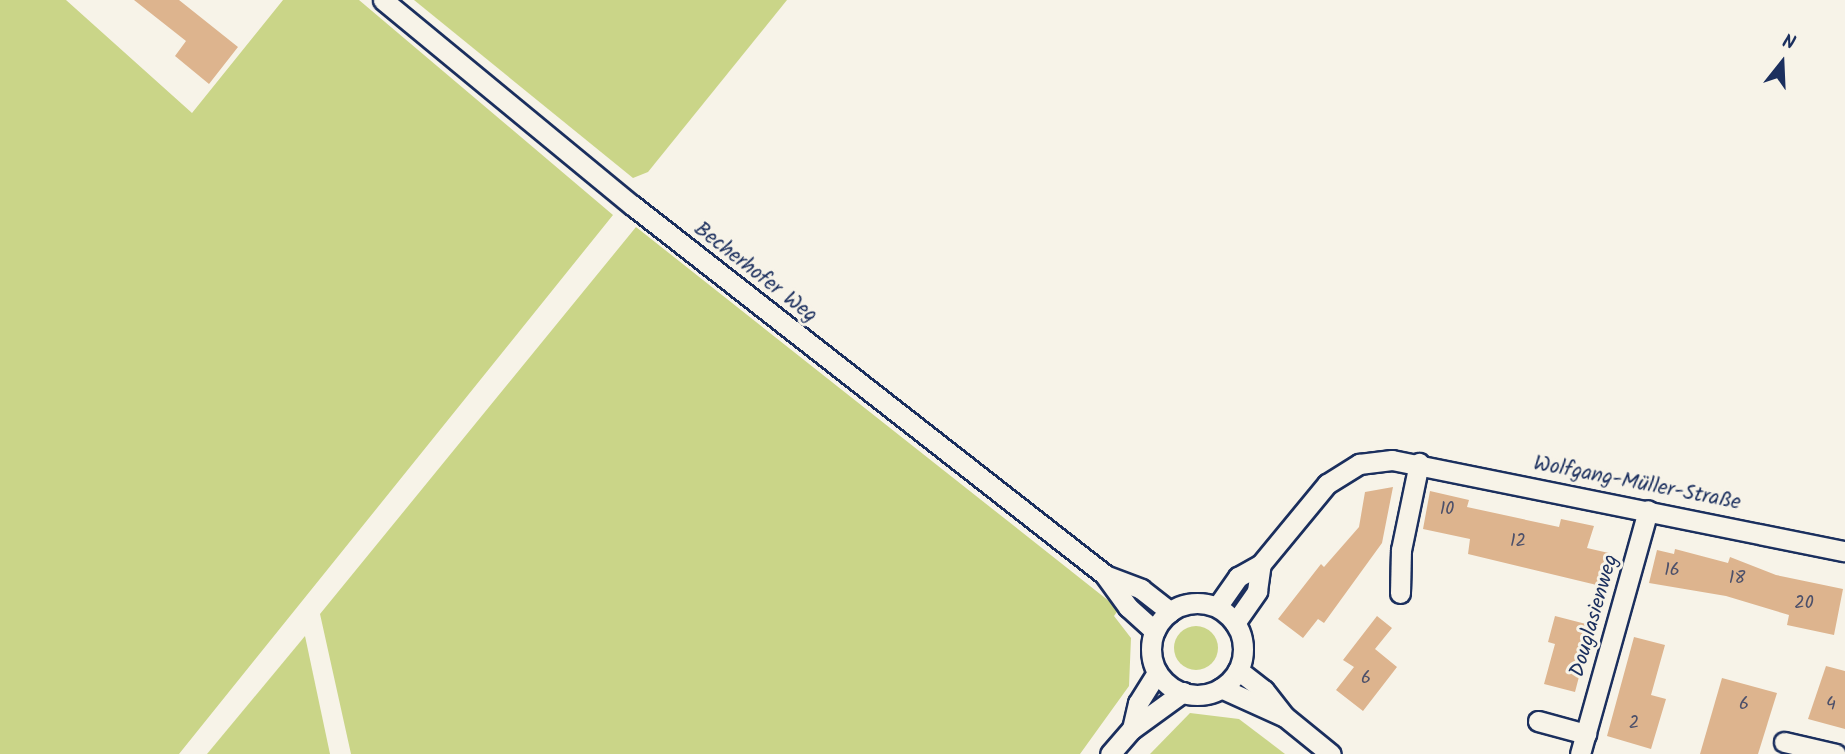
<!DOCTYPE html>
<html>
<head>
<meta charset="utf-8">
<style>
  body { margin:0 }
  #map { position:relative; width:1845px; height:754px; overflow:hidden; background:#f7f3e8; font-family:Kalam,sans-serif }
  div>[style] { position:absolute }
  .green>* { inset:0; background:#cad588 }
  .round { border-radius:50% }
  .building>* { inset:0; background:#ddb48e }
  .roads { filter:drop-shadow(2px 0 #1b2f5e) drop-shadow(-2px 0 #1b2f5e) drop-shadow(0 2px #1b2f5e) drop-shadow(0 -2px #1b2f5e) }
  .minor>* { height:19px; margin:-9.5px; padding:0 9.5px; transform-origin:9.5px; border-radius:9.5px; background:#f7f3e8 }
  .minor>.ring { margin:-9.5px; padding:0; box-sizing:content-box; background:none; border:19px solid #f7f3e8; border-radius:50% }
  span { translate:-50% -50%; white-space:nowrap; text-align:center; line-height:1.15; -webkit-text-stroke:6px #f7f3e8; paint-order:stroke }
  .number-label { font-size:18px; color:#4c506a }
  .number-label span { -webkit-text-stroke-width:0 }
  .street-label { font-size:21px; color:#1b2f5e }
  .north { position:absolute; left:1747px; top:28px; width:70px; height:70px; -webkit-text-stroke:5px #f7f3e8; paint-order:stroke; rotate:18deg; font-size:19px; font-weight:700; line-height:28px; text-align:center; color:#1b2f5e }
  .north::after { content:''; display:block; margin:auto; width:24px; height:32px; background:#1b2f5e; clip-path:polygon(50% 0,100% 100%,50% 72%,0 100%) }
</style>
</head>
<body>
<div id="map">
  <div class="green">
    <div style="clip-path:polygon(0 0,66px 0,192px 113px,283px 0,359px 0,613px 215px,179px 754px,0 754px)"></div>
    <div style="clip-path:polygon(414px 0,787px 0,648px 172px,633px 178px)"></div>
    <div style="clip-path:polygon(636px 227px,1119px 609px,1114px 616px,1131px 638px,1129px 686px,1080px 754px,351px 754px,320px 614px)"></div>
    <div class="round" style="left:1174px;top:626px;width:44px;height:44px"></div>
    <div style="clip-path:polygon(305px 636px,330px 754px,207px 754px)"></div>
    <div style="clip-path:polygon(1190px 713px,1239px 719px,1285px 754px,1150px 754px)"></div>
  </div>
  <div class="building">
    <div style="clip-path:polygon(134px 0,179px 0,238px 47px,209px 84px,175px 56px,186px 41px)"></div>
    <div style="clip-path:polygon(1393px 487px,1382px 543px,1324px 623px,1318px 619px,1303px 638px,1278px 619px,1321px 564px,1324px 567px,1359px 527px,1365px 492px)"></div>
    <div style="clip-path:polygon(1430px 491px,1469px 500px,1467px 507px,1559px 527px,1561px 519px,1594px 526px,1587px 548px,1613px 554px,1605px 587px,1468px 554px,1470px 539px,1423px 529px)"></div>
    <div style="clip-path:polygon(1675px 549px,1728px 563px,1730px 557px,1776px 575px,1843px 589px,1834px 635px,1787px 625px,1789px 615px,1726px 596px,1649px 583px,1657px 550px,1674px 554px)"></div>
    <div style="clip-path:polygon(1377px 616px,1392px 628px,1375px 649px,1397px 667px,1363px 711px,1336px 690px,1354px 667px,1343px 660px)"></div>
    <div style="clip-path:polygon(1555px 616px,1586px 624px,1580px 649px,1586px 650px,1575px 692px,1544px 684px,1555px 644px,1548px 642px)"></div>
    <div style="clip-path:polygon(1634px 637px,1665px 645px,1651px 695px,1666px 699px,1651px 749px,1607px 736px)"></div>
    <div style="clip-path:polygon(1826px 666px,1845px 671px,1845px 729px,1808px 719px)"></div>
    <div style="clip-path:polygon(1722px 678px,1777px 693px,1758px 754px,1700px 754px)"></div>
  </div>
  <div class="roads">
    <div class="minor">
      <div style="left:383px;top:0;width:323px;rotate:39.5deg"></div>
      <div style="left:632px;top:205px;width:599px;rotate:38.02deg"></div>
      <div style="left:1104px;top:574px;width:41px;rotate:54deg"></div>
      <div style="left:1128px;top:607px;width:36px;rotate:42deg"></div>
      <div style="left:1105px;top:575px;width:39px;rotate:21deg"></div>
      <div style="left:1141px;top:589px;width:37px;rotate:38deg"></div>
      <div style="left:1400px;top:593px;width:43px;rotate:-88.7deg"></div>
      <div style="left:1401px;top:550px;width:89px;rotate:-78.3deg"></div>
      <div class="ring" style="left:1151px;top:603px;width:73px;height:73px"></div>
      <div style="left:1217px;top:607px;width:37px;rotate:-55deg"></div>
      <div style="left:1238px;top:577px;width:26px;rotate:-29deg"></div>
      <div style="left:1261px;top:564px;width:104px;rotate:-50.5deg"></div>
      <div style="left:1327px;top:484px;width:38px;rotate:-32deg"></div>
      <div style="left:1359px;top:464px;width:33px;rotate:-7deg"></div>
      <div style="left:1392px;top:460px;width:462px;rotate:11.4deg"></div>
      <div style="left:1235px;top:623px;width:39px;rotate:-55deg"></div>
      <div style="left:1257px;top:591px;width:27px;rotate:-82deg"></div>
      <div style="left:1238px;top:670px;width:33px;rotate:38deg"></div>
      <div style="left:1264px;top:690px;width:33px;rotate:52deg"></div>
      <div style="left:1284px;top:716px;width:60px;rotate:39deg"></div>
      <div style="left:1221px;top:688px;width:68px;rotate:24.3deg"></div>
      <div style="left:1538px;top:721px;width:50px;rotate:15.2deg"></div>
      <div style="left:1132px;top:729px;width:27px;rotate:-77deg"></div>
      <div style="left:1138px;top:703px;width:36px;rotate:-58deg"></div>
      <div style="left:1784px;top:742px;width:53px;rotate:13deg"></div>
      <div style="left:1110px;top:754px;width:33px;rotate:-49deg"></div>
      <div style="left:1132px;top:729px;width:63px;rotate:-36deg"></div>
      <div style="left:1580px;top:754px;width:253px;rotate:-74.4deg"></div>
    </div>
  </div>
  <div class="number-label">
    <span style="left:1447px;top:510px">10</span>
    <span style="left:1518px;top:542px">12</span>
    <span style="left:1672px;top:571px">16</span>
    <span style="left:1737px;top:579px">18</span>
    <span style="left:1804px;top:604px">20</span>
    <span style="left:1366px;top:679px">6</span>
    <span style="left:1744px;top:705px">6</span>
    <span style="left:1831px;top:705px">4</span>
    <span style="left:1634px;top:724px">2</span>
  </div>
  <div class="street-label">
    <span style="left:755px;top:273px;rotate:38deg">Becherhofer Weg</span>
    <span style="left:1637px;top:484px;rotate:11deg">Wolfgang-Müller-Straße</span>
    <span style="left:1595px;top:616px;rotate:-74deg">Douglasienweg</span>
  </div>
  <div class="north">N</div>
</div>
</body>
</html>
